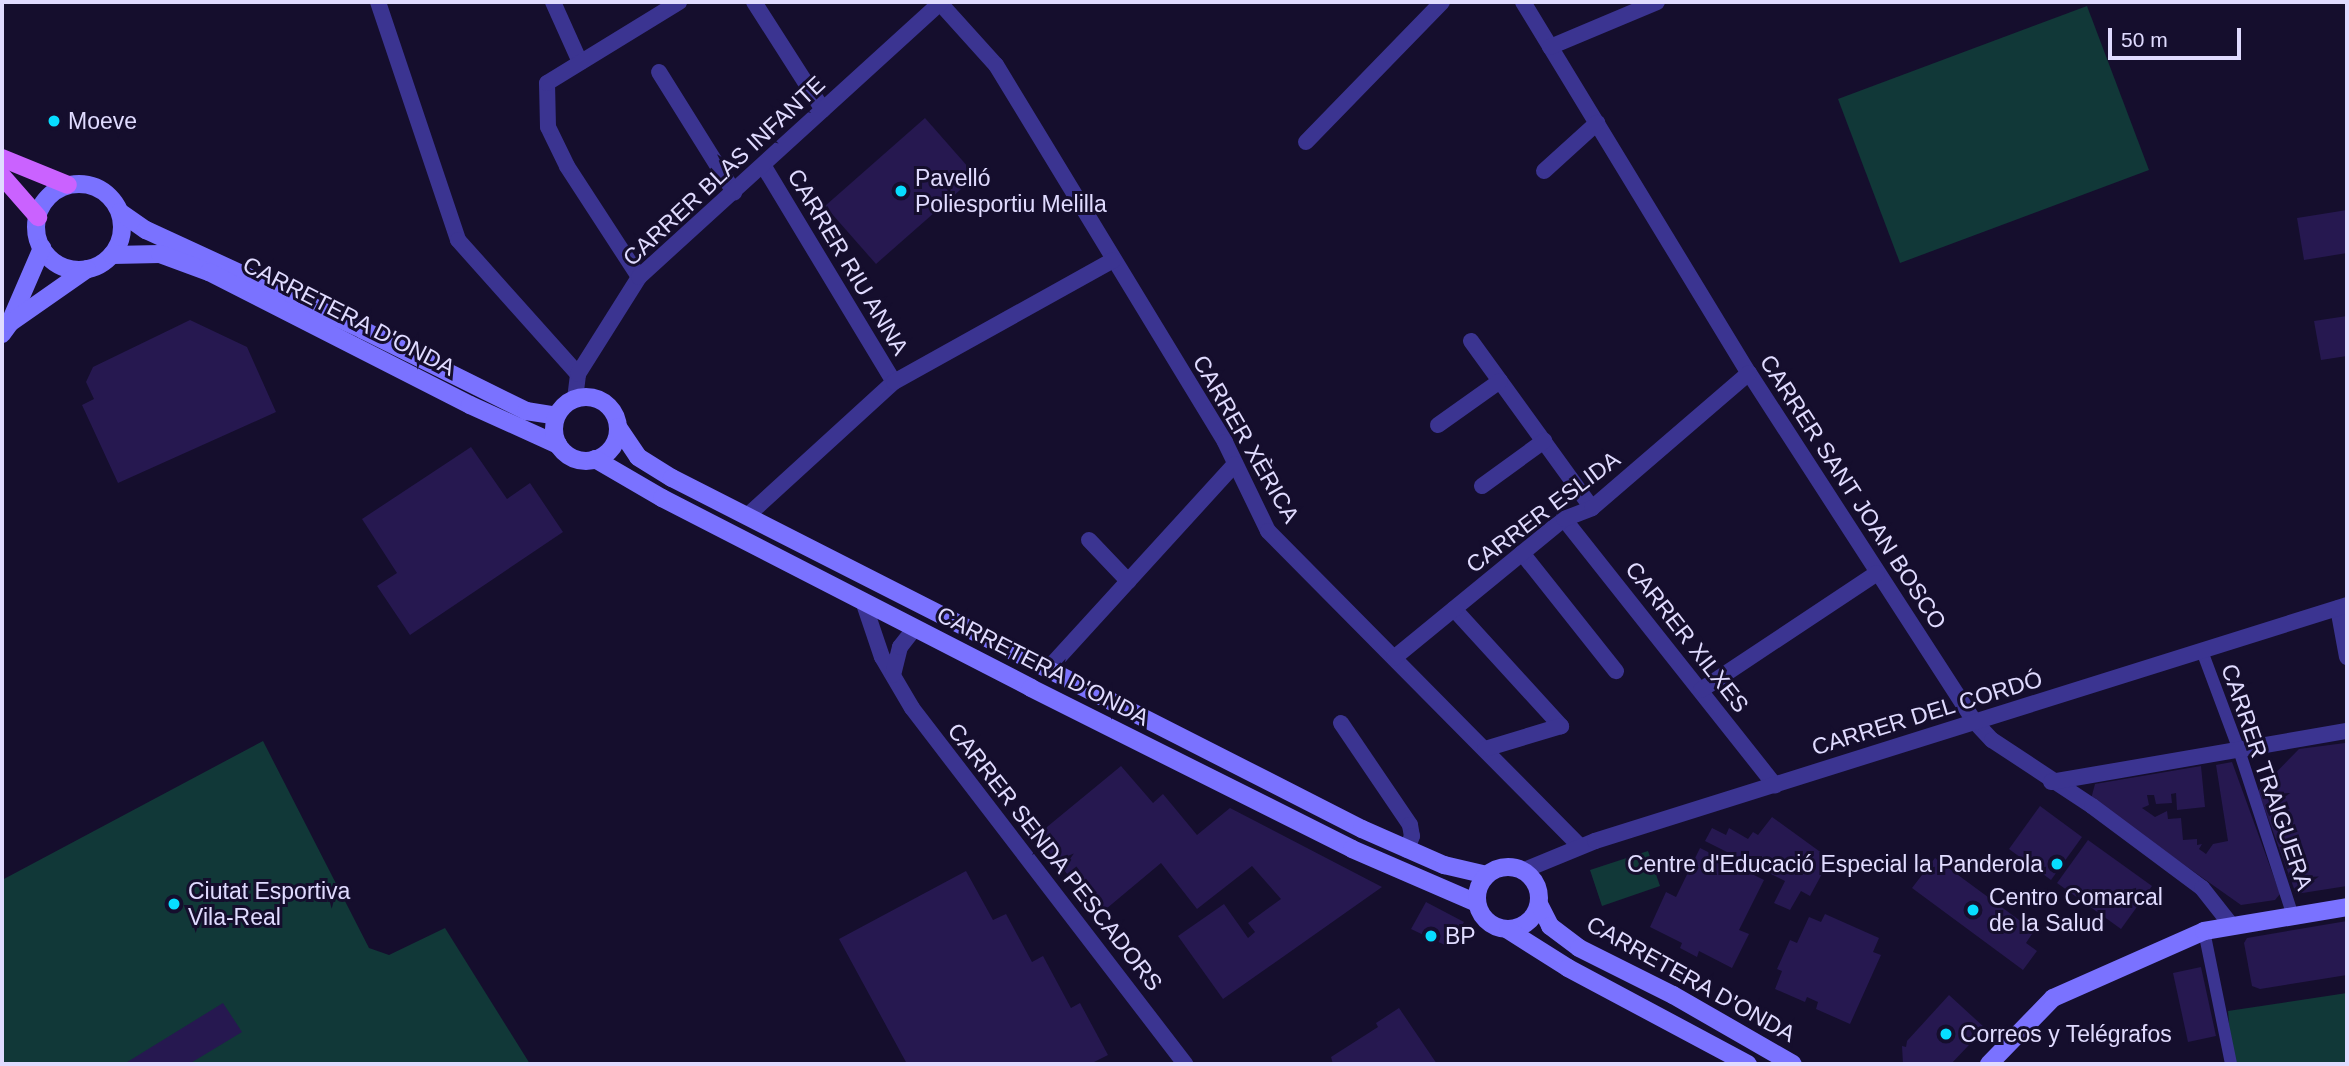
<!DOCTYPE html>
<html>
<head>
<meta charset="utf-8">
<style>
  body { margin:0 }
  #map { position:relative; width:2349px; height:1066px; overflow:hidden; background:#150e2d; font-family:Arial,sans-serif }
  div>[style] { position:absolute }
  .green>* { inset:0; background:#113838 }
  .building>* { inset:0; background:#261850 }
  .pedestrian>* { height:12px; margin:-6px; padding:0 6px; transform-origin:6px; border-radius:6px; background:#3b3491 }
  .minor>* { height:16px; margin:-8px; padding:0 8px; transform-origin:8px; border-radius:8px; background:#3b3491 }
  .secondary>* { height:18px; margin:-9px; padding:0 9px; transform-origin:9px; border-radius:9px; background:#7a72ff }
  .secondary>.ring { margin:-9px; padding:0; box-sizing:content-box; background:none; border:18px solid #7a72ff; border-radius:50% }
  .primary>* { height:18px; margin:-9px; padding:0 9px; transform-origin:9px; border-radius:9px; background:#ca62ff }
  .dots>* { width:19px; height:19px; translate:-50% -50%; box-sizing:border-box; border:4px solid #150e2d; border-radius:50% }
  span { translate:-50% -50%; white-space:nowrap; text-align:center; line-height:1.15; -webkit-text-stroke:6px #150e2d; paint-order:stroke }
  .poi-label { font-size:23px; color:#e0dbff }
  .left { translate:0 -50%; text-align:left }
  .right { translate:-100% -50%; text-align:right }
  .street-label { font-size:23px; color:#e0dbff }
  .frame { position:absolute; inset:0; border:4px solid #e0dbff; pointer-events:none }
  .scale { position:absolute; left:2108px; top:28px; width:133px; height:32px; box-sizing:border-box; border:4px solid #e0dbff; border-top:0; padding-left:9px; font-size:21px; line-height:24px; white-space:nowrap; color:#e0dbff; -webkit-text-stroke:5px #150e2d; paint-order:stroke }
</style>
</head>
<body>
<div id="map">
  <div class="green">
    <div style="clip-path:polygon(2087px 6px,2149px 170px,1900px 263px,1838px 99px)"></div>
    <div style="clip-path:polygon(263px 741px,369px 948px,389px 955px,445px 928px,530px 1064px,2px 1064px,2px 880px)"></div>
    <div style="clip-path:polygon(1648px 851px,1660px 886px,1602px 906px,1590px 870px)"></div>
    <div style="clip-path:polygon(2347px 993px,2347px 1064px,2232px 1064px,2228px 1011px)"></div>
  </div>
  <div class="building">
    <div style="clip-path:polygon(925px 118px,976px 176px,876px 264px,825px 206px)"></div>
    <div style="clip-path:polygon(2347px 210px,2347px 253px,2304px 260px,2297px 218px)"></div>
    <div style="clip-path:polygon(2347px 316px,2347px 356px,2321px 360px,2314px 321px)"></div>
    <div style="clip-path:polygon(190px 320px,247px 347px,276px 412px,118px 483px,82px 405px,94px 399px,86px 382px,93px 367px)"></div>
    <div style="clip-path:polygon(471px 447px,507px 499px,530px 483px,563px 532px,410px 635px,377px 586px,397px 573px,362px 519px)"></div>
    <div style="clip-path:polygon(2345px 743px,2347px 886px,2296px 894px,2258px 791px,2299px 749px)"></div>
    <div style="clip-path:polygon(2232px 762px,2280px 894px,2275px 900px,2241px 905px,2091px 799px,2095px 784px,2201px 766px,2205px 807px,2177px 810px,2176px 793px,2171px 794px,2172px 803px,2156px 804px,2154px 795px,2147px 795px,2149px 805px,2142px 808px,2155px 817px,2167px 811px,2168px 819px,2181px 818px,2183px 840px,2197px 839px,2197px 845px,2202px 844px,2199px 849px,2206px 854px,2213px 844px,2228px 841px,2216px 765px)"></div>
    <div style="clip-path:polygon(1121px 766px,1153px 803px,1163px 794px,1197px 835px,1230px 808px,1382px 887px,1223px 999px,1178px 936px,1224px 904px,1248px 938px,1255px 932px,1248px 923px,1281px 899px,1252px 866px,1197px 909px,1161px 863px,1100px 914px,1036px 836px)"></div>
    <div style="clip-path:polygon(2040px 806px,2082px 837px,2051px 880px,2009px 849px)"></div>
    <div style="clip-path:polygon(1772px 817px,1830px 859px,1810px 896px,1801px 891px,1790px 910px,1774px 903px,1785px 881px,1705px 841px,1712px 828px,1726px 835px,1729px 828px,1748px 839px,1753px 832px,1758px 835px)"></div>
    <div style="clip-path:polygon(2088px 840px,2152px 886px,2121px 929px,2057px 883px)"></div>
    <div style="clip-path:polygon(1700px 848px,1764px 880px,1739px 930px,1749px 934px,1732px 968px,1699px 951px,1697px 957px,1680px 948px,1682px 943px,1650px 927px,1666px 892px,1676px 897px)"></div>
    <div style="clip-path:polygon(1935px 858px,2034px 931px,2026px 943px,2037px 951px,2023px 970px,1912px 888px)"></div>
    <div style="clip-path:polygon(966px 871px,993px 920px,1006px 914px,1032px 962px,1043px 956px,1071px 1008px,1080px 1003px,1108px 1055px,1090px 1064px,907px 1064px,839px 939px)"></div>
    <div style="clip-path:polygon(1426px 902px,1464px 922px,1449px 947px,1411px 929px)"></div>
    <div style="clip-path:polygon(1825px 914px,1879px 938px,1873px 952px,1881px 955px,1850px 1024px,1816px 1009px,1818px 1002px,1807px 997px,1805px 1002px,1775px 989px,1782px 971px,1777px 969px,1790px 940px,1797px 943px,1809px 917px,1821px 922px)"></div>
    <div style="clip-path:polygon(2347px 921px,2347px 975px,2260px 989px,2252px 986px,2244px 943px,2247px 938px)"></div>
    <div style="clip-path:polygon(2201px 967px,2216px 1036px,2188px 1042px,2173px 973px)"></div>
    <div style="clip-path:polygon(1949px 995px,1985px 1028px,1951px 1064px,1903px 1064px,1902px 1046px,1906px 1047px,1907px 1041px)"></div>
    <div style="clip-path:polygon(223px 1003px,242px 1032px,189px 1064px,124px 1064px)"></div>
    <div style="clip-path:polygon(1399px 1008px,1437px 1064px,1333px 1064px,1331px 1057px,1378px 1027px,1376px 1023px)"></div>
  </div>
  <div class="pedestrian">
    <div style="left:2202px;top:651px;width:106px;rotate:69.5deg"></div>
    <div style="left:2239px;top:750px;width:175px;rotate:72deg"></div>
    <div style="left:2204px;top:931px;width:136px;rotate:78.5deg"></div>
  </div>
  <div class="minor">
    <div style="left:378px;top:2px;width:251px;rotate:71.4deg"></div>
    <div style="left:458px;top:240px;width:180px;rotate:48.2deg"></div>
    <div style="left:553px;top:2px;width:66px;rotate:65.8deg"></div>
    <div style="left:754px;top:2px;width:128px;rotate:57.4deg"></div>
    <div style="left:939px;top:2px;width:85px;rotate:47.9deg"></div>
    <div style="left:996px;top:65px;width:441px;rotate:58.7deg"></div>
    <div style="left:1225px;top:442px;width:99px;rotate:64.2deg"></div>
    <div style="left:1268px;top:531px;width:443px;rotate:45.3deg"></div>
    <div style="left:1523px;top:2px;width:434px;rotate:58.7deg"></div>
    <div style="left:1749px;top:373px;width:416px;rotate:57.1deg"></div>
    <div style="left:1975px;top:722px;width:25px;rotate:47deg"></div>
    <div style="left:1992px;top:740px;width:120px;rotate:33.4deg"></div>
    <div style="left:2092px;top:806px;width:137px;rotate:36.7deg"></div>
    <div style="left:2202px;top:888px;width:48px;rotate:51.7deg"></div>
    <div style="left:1550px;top:47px;width:116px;rotate:-22.8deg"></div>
    <div style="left:659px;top:72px;width:142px;rotate:58deg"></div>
    <div style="left:1306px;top:142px;width:195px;rotate:-45.8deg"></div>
    <div style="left:763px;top:165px;width:253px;rotate:58.9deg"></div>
    <div style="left:1544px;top:171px;width:72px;rotate:-42.2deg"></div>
    <div style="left:639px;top:277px;width:132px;rotate:-123deg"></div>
    <div style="left:567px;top:166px;width:43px;rotate:-116deg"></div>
    <div style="left:548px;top:127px;width:44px;rotate:-91.3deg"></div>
    <div style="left:547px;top:83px;width:155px;rotate:-31.5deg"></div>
    <div style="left:1471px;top:341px;width:206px;rotate:54.1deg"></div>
    <div style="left:575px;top:399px;width:25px;rotate:-83deg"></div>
    <div style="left:578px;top:374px;width:115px;rotate:-57.8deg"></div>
    <div style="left:639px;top:277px;width:408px;rotate:-42.3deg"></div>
    <div style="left:1438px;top:425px;width:76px;rotate:-35.4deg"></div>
    <div style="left:1482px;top:486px;width:77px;rotate:-36deg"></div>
    <div style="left:747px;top:516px;width:199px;rotate:-42.4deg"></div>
    <div style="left:894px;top:382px;width:251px;rotate:-29.1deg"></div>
    <div style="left:1564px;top:519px;width:340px;rotate:51.6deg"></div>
    <div style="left:1089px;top:540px;width:57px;rotate:46.4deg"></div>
    <div style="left:1522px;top:553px;width:151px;rotate:51.5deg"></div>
    <div style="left:863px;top:601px;width:59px;rotate:71.3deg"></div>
    <div style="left:882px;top:657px;width:59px;rotate:59.5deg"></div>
    <div style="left:912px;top:708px;width:449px;rotate:52.5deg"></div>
    <div style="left:2338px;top:608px;width:50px;rotate:79.6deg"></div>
    <div style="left:1454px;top:609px;width:159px;rotate:47.6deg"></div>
    <div style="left:1561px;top:726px;width:79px;rotate:163.2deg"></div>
    <div style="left:1394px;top:658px;width:220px;rotate:-39.3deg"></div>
    <div style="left:1564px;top:519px;width:30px;rotate:-21deg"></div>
    <div style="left:1592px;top:508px;width:207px;rotate:-40.7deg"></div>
    <div style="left:1047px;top:670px;width:279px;rotate:-47.6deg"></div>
    <div style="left:893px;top:675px;width:29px;rotate:-76deg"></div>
    <div style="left:900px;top:647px;width:24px;rotate:-52deg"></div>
    <div style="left:1701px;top:690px;width:211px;rotate:-33.6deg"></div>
    <div style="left:1341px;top:723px;width:123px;rotate:55.9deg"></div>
    <div style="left:1410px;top:825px;width:11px;rotate:80deg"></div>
    <div style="left:1412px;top:836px;width:15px;rotate:110deg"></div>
    <div style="left:2051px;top:782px;width:300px;rotate:-9.8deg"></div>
    <div style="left:1522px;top:871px;width:79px;rotate:-22.3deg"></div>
    <div style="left:1595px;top:841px;width:788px;rotate:-17.42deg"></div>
  </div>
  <div class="secondary">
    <div class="ring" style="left:36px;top:184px;width:68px;height:68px"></div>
    <div style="left:120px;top:212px;width:32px;rotate:35deg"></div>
    <div style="left:146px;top:230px;width:239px;rotate:24.7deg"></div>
    <div style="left:363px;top:330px;width:182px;rotate:26.4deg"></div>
    <div style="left:526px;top:411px;width:30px;rotate:9deg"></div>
    <div style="left:112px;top:255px;width:48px;rotate:-1.2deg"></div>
    <div style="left:160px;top:254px;width:52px;rotate:20.2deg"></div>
    <div style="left:209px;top:272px;width:293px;rotate:27deg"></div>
    <div style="left:470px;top:405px;width:97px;rotate:24.4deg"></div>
    <div style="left:10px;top:322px;width:81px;rotate:-66.6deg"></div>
    <div style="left:2px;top:334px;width:14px;rotate:-54deg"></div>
    <div style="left:10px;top:323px;width:94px;rotate:-35deg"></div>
    <div class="ring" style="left:554px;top:397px;width:46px;height:46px"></div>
    <div style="left:618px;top:427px;width:36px;rotate:56deg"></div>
    <div style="left:638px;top:457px;width:40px;rotate:32deg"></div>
    <div style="left:672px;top:478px;width:774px;rotate:26.96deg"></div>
    <div style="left:1362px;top:829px;width:90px;rotate:23.7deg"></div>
    <div style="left:1444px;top:865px;width:44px;rotate:13.1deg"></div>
    <div style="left:595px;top:459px;width:78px;rotate:30.2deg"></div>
    <div style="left:662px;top:498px;width:415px;rotate:27.2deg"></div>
    <div style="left:1031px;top:688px;width:359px;rotate:26.6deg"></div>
    <div style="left:1352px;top:849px;width:136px;rotate:23.4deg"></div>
    <div class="ring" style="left:1477px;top:867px;width:44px;height:44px"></div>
    <div style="left:1539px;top:904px;width:25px;rotate:63deg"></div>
    <div style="left:1550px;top:926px;width:36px;rotate:37deg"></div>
    <div style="left:1579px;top:948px;width:105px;rotate:26.6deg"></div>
    <div style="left:1673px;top:995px;width:138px;rotate:29.9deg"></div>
    <div style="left:1508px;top:930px;width:71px;rotate:32.3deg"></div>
    <div style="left:1568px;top:968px;width:204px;rotate:28.1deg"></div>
    <div style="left:1989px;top:1064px;width:92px;rotate:-45.9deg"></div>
    <div style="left:2053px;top:998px;width:165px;rotate:-23.9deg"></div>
    <div style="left:2204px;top:931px;width:145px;rotate:-9.5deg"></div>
  </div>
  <div class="primary">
    <div style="left:2px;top:158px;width:71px;rotate:22.2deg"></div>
    <div style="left:2px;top:176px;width:55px;rotate:48.7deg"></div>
  </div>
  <div class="dots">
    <div style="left:54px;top:121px;background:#07ddff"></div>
    <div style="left:901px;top:191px;background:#07ddff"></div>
    <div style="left:2057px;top:864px;background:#07ddff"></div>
    <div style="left:174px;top:904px;background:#07ddff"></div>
    <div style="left:1973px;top:910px;background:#07ddff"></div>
    <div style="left:1431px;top:936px;background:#07ddff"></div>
    <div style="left:1946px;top:1034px;background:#07ddff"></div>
  </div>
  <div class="poi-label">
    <span class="left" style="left:68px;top:121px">Moeve</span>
    <span class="left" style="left:915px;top:191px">Pavelló<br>Poliesportiu Melilla</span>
    <span class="right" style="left:2043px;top:864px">Centre d'Educació Especial la Panderola</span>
    <span class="left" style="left:188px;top:904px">Ciutat Esportiva<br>Vila-Real</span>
    <span class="left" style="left:1989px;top:910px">Centro Comarcal<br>de la Salud</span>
    <span class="left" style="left:1445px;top:936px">BP</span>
    <span class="left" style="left:1960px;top:1034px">Correos y Telégrafos</span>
  </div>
  <div class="street-label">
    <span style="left:724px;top:171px;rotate:-43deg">CARRER BLAS INFANTE</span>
    <span style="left:848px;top:262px;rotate:59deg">CARRER RIU ANNA</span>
    <span style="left:349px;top:316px;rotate:27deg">CARRETERA D'ONDA</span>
    <span style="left:1246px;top:439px;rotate:60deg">CARRER XÈRICA</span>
    <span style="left:1853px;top:492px;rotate:57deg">CARRER SANT JOAN BOSCO</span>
    <span style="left:1543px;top:512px;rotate:-37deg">CARRER ESLIDA</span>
    <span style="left:1687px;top:637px;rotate:52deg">CARRER XILXES</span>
    <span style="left:1043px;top:666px;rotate:27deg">CARRETERA D'ONDA</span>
    <span style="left:1927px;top:713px;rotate:-17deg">CARRER DEL CORDÓ</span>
    <span style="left:2267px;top:777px;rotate:71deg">CARRER TRAIGUERA</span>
    <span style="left:1055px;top:857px;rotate:52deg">CARRER SENDA PESCADORS</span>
    <span style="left:1691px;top:979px;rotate:29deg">CARRETERA D'ONDA</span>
  </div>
  <div class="frame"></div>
  <div class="scale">50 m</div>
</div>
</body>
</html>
